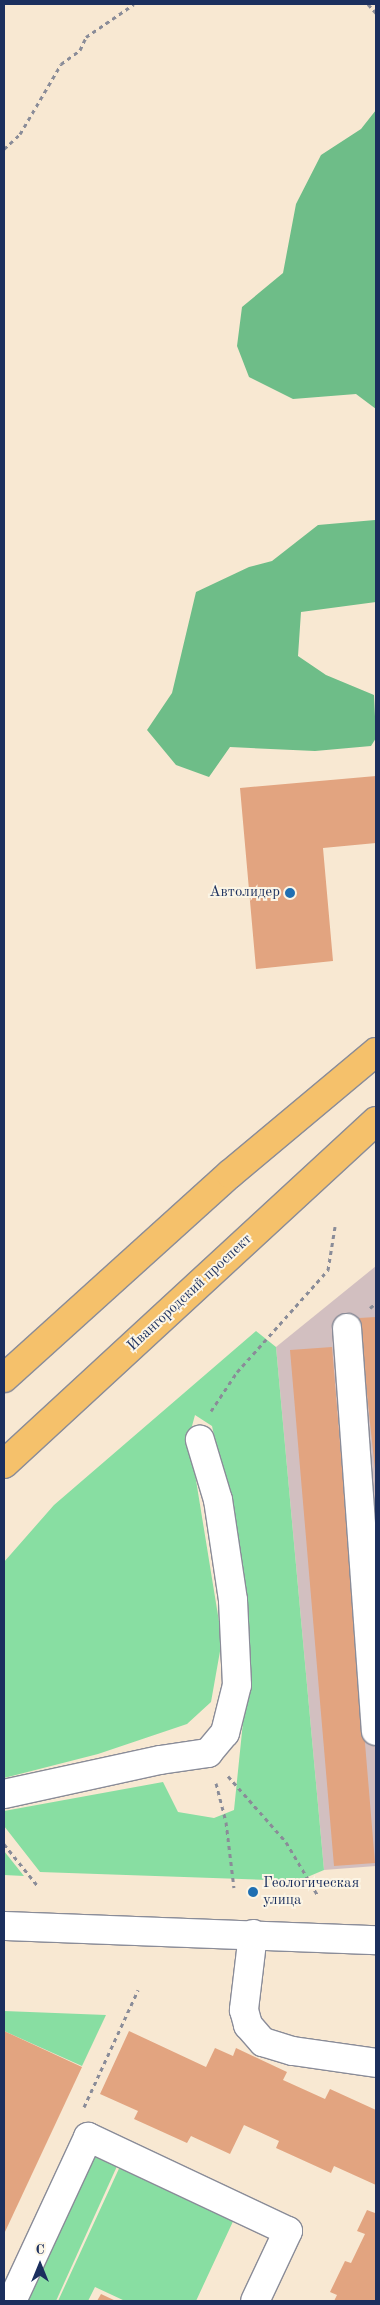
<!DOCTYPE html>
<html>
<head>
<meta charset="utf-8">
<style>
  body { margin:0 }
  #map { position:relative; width:380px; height:2305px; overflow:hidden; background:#f8e8d2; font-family:"Old Standard TT",serif }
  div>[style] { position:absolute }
  .industrial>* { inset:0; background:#d2bfc0 }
  .green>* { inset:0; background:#88dea2 }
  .forest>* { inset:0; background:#6ebd88 }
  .building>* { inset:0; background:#e2a480 }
  .path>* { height:3px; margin-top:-1.5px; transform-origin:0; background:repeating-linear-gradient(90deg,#8a8c98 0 4px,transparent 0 8px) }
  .roads { filter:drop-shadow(1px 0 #8a8c98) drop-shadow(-1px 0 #8a8c98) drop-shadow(0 1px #8a8c98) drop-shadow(0 -1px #8a8c98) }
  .minor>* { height:28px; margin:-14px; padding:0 14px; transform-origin:14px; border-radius:14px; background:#fff }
  .highway>* { height:28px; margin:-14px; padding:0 14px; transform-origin:14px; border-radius:14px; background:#f5c16b }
  .dots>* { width:14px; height:14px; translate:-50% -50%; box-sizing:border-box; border:2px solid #fcf5e5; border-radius:50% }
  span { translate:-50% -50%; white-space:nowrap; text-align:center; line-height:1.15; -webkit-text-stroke:4px #fcf5e5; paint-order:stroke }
  .poi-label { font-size:15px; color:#1b2f5e }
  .right { translate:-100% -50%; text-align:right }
  .left { translate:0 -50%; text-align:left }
  .street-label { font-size:15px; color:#1b2f5e }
  .frame { position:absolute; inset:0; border:5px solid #1b2f5e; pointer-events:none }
  .north { position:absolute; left:15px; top:2240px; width:50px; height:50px; -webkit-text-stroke:4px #fcf5e5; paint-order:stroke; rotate:0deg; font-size:14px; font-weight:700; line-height:20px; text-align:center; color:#1b2f5e }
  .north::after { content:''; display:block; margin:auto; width:18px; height:22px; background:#1b2f5e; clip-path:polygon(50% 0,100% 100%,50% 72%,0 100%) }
</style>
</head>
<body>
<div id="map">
  <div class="industrial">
    <div style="clip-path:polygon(376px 1266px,376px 1866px,324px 1870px,276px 1347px)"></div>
  </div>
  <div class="green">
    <div style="clip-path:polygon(256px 1331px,276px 1347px,324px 1870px,298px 1881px,40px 1872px,4px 1826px,4px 1811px,163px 1782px,178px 1812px,214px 1818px,234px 1810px,247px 1683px,223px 1476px,212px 1426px,195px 1415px,189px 1437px,222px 1640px,211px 1702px,187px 1724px,98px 1754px,4px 1778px,4px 1562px,54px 1505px)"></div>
    <div style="clip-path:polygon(4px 1851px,24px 1876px,4px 1875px)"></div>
    <div style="clip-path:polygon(4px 2011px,106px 2015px,82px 2066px,4px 2031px)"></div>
    <div style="clip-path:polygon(87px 2151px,118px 2164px,56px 2301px,21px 2301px)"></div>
    <div style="clip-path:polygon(122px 2162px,236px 2215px,196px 2301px,125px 2301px,95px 2287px,88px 2301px,58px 2301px)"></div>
  </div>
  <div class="forest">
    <div style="clip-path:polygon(376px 110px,376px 409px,356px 394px,293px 399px,249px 377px,237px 346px,242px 307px,283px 273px,296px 204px,321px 155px,361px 129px)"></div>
    <div style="clip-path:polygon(375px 520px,376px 602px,301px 612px,298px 656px,326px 675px,374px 695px,376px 738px,371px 746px,315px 751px,230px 747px,209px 777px,176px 765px,147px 730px,172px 693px,196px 592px,249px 567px,272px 561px,318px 525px)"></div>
  </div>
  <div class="building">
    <div style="clip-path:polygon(376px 776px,376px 843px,323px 848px,333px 961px,256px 969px,240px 788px)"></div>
    <div style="clip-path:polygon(376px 1317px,376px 1470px,375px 1470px,359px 1318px)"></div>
    <div style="clip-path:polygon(332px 1347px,375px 1863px,334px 1866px,290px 1350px)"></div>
    <div style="clip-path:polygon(4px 2031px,82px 2067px,4px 2234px)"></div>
    <div style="clip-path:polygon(129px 2031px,206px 2067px,215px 2048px,233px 2056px,236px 2048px,287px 2072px,283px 2080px,325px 2099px,330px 2089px,376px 2110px,376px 2185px,334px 2166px,331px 2173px,276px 2148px,279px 2141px,244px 2125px,230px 2154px,191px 2136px,187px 2143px,134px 2119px,138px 2111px,100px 2094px)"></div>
    <div style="clip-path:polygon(367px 2210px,375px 2213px,376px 2210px,376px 2301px,334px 2301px,337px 2295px,330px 2292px,345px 2261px,351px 2263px,365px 2234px,357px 2231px)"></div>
    <div style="clip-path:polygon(101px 2294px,116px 2301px,97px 2301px)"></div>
  </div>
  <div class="path">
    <div style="left:368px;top:4px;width:12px;rotate:48deg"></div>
    <div style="left:4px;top:149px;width:22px;rotate:-43deg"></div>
    <div style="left:20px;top:134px;width:81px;rotate:-59.6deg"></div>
    <div style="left:61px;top:64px;width:24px;rotate:-36deg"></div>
    <div style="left:80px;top:50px;width:14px;rotate:-65deg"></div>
    <div style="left:86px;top:37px;width:58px;rotate:-34.5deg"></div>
    <div style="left:370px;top:1308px;width:8px;rotate:-40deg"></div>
    <div style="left:211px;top:1411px;width:47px;rotate:-56.3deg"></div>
    <div style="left:237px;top:1372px;width:137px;rotate:-48.3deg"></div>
    <div style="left:328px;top:1270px;width:44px;rotate:-80.8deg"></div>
    <div style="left:228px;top:1776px;width:88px;rotate:48.7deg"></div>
    <div style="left:286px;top:1842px;width:61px;rotate:59.2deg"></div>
    <div style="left:216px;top:1783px;width:40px;rotate:75.6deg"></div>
    <div style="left:226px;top:1822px;width:66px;rotate:83.1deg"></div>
    <div style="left:4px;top:1844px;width:53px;rotate:51.2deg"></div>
    <div style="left:84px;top:2107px;width:129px;rotate:-65.2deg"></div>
  </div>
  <div class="roads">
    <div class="minor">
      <div style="left:347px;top:1328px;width:404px;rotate:85.9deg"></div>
      <div style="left:4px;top:1794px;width:160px;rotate:-12.3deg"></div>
      <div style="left:160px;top:1760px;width:49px;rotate:-8.3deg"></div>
      <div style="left:208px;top:1753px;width:26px;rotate:-50deg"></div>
      <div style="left:225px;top:1733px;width:49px;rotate:-76deg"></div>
      <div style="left:237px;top:1685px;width:85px;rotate:-92.7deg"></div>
      <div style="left:233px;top:1600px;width:101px;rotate:-98.5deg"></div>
      <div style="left:218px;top:1500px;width:63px;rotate:-106.7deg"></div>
      <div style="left:4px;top:1926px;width:372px;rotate:2.2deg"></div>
      <div style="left:253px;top:1934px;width:77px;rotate:96.8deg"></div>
      <div style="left:244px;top:2010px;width:16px;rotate:75deg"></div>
      <div style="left:248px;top:2025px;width:23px;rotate:49deg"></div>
      <div style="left:263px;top:2042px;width:31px;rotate:17deg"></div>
      <div style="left:293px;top:2051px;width:84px;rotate:8.2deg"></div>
      <div style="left:12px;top:2301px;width:181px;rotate:-65.1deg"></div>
      <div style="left:88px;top:2137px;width:221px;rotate:25.2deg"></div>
      <div style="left:288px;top:2231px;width:77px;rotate:115.2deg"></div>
    </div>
    <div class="highway">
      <div style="left:4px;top:1378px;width:304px;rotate:-42.1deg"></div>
      <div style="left:230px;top:1174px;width:190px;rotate:-39.9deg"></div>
      <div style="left:4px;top:1464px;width:506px;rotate:-42.68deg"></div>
    </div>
  </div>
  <div class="dots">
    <div style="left:290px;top:893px;background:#1f6fb2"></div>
    <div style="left:253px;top:1892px;background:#1f6fb2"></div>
  </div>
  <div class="poi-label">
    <span class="right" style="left:280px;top:893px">Автолидер</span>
    <span class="left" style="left:263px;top:1892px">Геологическая<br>улица</span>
  </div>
  <div class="street-label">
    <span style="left:190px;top:1293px;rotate:-43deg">Ивангородский проспект</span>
  </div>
  <div class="frame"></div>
  <div class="north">С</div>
</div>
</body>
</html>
